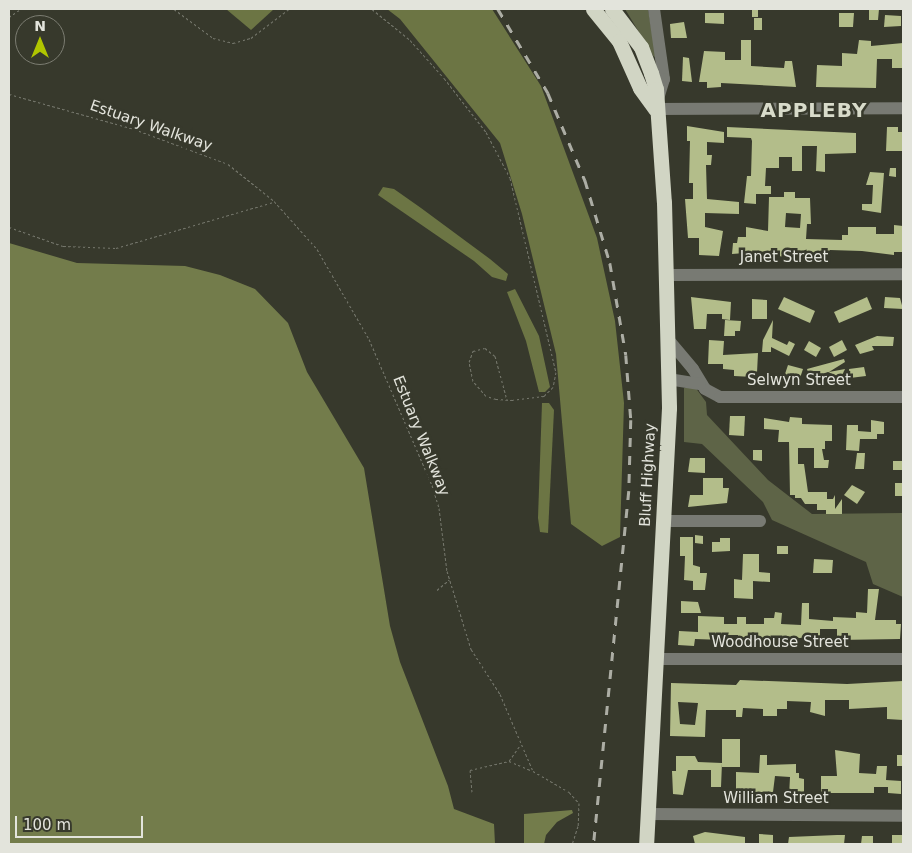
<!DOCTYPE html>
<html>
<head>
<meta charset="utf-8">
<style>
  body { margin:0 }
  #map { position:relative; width:912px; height:853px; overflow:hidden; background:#37392c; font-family:"DejaVu Sans",sans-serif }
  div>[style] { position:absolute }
  .green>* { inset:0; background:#5e6447 }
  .forest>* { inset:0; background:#6c7544 }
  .water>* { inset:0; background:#737c4b }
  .building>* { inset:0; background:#b3bd8a }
  .path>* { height:1px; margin-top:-0.5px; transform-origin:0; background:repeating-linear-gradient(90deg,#76786d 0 2.5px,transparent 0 5px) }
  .minor>* { height:12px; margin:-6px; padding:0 6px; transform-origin:6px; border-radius:6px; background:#787a73 }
  .highway>* { height:15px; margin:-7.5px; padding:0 7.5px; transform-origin:7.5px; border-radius:7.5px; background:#d1d5c4 }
  .rail>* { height:2.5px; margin-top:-1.25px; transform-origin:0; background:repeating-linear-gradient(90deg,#acada4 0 9px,transparent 0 18px) }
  span { translate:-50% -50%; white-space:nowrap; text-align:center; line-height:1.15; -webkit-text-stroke:5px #37392c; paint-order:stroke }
  .street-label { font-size:15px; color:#e3e4dc }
  .district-label { font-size:20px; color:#d8dbca; font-weight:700; letter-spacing:1px }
  .frame { position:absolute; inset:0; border:10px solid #e3e4dc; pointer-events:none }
  .north { position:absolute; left:15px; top:15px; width:50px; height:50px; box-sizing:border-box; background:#37392c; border:1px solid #7c7d72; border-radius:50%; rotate:0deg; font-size:14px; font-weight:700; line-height:20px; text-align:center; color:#e3e4dc }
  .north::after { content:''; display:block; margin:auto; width:18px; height:22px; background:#b0c500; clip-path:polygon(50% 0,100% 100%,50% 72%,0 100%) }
  .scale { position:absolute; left:15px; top:816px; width:128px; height:22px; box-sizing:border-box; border:2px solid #e3e4dc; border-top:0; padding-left:6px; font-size:15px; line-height:18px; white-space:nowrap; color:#e3e4dc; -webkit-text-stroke:4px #37392c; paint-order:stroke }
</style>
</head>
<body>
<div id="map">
  <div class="green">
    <div style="clip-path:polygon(625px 9px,648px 9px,656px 56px,654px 57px)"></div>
    <div style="clip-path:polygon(695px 387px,706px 402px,707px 415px,768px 480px,812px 514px,903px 513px,903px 597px,873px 584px,866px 562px,772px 520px,763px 502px,702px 444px,684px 442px,684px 388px)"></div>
  </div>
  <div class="forest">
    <div style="clip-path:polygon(226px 9px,274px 9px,251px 30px)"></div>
    <div style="clip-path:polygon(387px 9px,492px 9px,541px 86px,597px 238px,615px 321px,624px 403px,620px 537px,602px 546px,571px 524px,556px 354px,522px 214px,500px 143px,400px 19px)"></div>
    <div style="clip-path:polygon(383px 187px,394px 189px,421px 208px,490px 259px,508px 274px,506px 281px,492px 277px,474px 261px,378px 195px)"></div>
    <div style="clip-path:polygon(515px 289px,539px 336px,550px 387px,545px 392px,539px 392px,526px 341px,507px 292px)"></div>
    <div style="clip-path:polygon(542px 403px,549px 403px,554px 410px,548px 533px,540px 532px,538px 518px)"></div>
  </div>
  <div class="water">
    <div style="clip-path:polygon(9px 243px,77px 263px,185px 266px,220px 275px,255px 289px,288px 323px,307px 372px,364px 468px,390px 626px,400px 662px,448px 786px,454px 809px,494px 824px,495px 844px,9px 844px)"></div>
    <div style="clip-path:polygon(572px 810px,573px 813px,557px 822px,546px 835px,544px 844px,524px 844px,524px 814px)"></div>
  </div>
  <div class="building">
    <div style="clip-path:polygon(752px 9px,758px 9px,758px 17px,752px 17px)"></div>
    <div style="clip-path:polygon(869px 9px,879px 9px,878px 20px,869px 20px)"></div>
    <div style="clip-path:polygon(705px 13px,724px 13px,724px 24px,705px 23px)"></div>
    <div style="clip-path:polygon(839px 13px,854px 13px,853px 27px,839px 27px)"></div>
    <div style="clip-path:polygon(885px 15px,901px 16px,901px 26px,884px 27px)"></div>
    <div style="clip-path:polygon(754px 18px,762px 18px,762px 30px,754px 30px)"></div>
    <div style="clip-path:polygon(684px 22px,687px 38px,671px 38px,670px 24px)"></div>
    <div style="clip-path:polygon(741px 40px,751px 40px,751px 66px,784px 68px,785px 61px,792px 61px,796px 87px,721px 83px,721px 87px,707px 88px,707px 82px,699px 82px,704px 51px,725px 52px,725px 60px,741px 60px)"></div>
    <div style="clip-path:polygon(859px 40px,871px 41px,871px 46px,903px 43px,903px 68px,892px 68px,892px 59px,877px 59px,876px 88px,816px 87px,817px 65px,842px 66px,842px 53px,857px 54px)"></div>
    <div style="clip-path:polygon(683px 57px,689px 58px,692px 82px,682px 81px)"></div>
    <div style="clip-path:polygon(687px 126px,724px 132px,724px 143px,707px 142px,707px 155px,712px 155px,711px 165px,706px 165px,707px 199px,739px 202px,739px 214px,705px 213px,705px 227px,723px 231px,719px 256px,699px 255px,699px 238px,688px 238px,685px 199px,693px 199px,693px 183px,689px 183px,690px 141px,687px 141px)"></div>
    <div style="clip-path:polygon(727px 127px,856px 133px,856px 153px,825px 154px,825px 172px,816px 171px,817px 146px,802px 146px,802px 171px,792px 171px,792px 157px,779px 157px,779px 168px,766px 168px,765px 186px,771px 186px,771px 194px,756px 194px,756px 204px,744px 203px,747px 176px,751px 176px,752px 141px,751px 138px,727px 137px)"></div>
    <div style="clip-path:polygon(887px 127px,898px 127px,898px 132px,902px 132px,903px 151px,886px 151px)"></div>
    <div style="clip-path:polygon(890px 168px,896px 168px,896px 177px,889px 176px)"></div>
    <div style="clip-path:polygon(870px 172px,884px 173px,881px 213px,862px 210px,862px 204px,872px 204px,873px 185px,866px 185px)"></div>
    <div style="clip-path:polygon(evenodd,784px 192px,795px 192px,795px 198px,810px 198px,811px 224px,807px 224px,806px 239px,842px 240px,842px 235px,848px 235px,848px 227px,876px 227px,876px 234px,894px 234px,894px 225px,903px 226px,903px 252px,894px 252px,894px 255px,862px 251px,830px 250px,829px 253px,810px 254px,782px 251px,782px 257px,769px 251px,732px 254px,733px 243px,737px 243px,738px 237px,746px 237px,746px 227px,768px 231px,769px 197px,784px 197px,784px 192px,786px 213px,801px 214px,800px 228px,785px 227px,786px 213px)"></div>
    <div style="clip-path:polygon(691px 297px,731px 302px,730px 320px,722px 319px,722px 314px,707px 314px,706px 329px,694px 329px)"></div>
    <div style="clip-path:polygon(784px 297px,815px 311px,810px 323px,778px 309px)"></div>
    <div style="clip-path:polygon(867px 297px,872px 309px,839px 323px,834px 312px)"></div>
    <div style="clip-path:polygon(885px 297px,900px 298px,903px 309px,884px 308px)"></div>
    <div style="clip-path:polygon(752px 299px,767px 300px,767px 319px,752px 319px)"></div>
    <div style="clip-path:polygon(725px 320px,741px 321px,740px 331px,735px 331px,735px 336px,724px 336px)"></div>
    <div style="clip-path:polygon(773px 320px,772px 338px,787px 345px,789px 341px,795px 344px,789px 356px,771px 347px,771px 352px,762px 352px,763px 340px)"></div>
    <div style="clip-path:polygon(877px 336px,894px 337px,893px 346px,872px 346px,874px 350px,860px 354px,855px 345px)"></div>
    <div style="clip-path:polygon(709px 340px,724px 341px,723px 355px,758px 353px,757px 373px,753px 372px,753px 377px,734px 376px,734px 370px,723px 369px,723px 364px,708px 364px)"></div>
    <div style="clip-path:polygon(842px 340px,847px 350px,834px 357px,829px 347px)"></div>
    <div style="clip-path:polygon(809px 341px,821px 348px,816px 357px,804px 350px)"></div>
    <div style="clip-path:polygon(844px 359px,845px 362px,829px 372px,845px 369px,841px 378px,828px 372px,810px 378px,807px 369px)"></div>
    <div style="clip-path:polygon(788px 365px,803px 369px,800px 378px,785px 374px)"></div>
    <div style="clip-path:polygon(864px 367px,866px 376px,850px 378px,849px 369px)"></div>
    <div style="clip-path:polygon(730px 416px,745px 416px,744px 436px,729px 435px)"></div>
    <div style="clip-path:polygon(790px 417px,802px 418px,802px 424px,832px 425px,832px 441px,825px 441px,825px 449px,822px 449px,824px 460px,829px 460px,828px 468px,814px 468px,814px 448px,798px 448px,798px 464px,804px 464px,808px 492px,827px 492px,827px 499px,833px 499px,835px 495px,835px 509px,842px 499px,842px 514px,826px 514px,826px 510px,817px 510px,817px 504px,805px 504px,801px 498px,795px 498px,795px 495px,790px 495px,789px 442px,778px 442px,779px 430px,764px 429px,764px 418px,789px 422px)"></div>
    <div style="clip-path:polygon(871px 420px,884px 422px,884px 434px,877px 434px,877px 439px,860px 439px,859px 451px,846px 450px,847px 425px,858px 425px,858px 431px,871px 432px)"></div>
    <div style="clip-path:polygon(753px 450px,762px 450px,762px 461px,753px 460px)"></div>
    <div style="clip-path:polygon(857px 453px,865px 453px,864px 469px,855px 469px)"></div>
    <div style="clip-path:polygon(690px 458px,705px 458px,705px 473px,688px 472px)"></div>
    <div style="clip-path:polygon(893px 461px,903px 461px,903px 470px,893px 470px)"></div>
    <div style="clip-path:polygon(703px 478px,723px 478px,723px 488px,729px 488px,727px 503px,688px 507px,690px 495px,703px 495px)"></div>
    <div style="clip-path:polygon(895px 483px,903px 483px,903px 496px,895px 496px)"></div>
    <div style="clip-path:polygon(852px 485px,865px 492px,857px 504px,844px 495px)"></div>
    <div style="clip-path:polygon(695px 535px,703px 536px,703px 544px,695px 543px)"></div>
    <div style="clip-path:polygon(680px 537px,693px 537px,693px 565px,700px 567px,700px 573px,707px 573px,705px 590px,693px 590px,693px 581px,684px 580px,685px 556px,680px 556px)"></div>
    <div style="clip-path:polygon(720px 538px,730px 538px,730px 551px,712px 552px,712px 542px,720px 542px)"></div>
    <div style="clip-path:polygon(777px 546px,788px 546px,788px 554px,777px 554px)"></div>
    <div style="clip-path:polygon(743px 554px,759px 554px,759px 572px,770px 573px,770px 582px,753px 581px,753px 599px,734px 598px,734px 579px,742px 580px)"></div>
    <div style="clip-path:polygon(814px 559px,833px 560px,832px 573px,813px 573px)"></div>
    <div style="clip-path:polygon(868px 589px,879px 589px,875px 620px,896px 620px,896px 624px,901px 624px,900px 639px,837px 640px,837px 629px,820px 629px,820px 637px,738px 641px,738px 635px,724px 635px,724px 640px,695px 639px,694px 646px,678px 645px,679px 631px,698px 632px,698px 616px,724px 617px,724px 624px,737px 624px,737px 617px,746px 617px,746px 624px,764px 624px,764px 618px,774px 618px,775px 612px,782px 613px,781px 624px,801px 625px,802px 603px,809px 603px,809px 619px,833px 621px,833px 617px,856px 618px,856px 612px,867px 613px)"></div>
    <div style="clip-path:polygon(681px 601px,698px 602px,701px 613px,681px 613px)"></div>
    <div style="clip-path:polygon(evenodd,740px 680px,847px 684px,903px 681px,903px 720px,887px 719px,887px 707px,849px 709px,849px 700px,825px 700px,825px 716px,810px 712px,811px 702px,787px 701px,787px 709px,777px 709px,777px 716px,763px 716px,763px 709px,743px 708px,742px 717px,736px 717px,736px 710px,706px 710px,705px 737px,670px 736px,671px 683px,736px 685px,740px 680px,678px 702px,698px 703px,695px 725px,680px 724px,678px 702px)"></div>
    <div style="clip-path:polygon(722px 739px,740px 739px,740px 767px,722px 767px)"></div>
    <div style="clip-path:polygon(835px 750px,860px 754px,859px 773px,876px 774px,877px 766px,887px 766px,886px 780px,901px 781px,901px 794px,888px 793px,888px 787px,874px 787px,874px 793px,821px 793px,821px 776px,837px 776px)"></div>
    <div style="clip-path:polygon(760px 755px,767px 755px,767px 765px,796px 764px,796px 773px,799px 773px,799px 778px,804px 779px,804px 796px,789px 796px,790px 777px,775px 776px,773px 792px,736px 792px,736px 772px,759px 773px)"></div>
    <div style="clip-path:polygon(897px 755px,903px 755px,903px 766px,897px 766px)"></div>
    <div style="clip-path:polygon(676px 756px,695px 756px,698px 762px,722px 763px,721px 787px,711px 787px,711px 770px,688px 770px,683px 795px,673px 794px,672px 771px,676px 771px)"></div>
    <div style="clip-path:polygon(705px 832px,745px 837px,745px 844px,695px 844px,693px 836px)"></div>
    <div style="clip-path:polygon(759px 834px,773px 835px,773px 844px,759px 844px)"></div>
    <div style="clip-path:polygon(837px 835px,845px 835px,844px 844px,788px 844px,789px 837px)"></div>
    <div style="clip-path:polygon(892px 835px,902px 835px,903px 844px,892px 844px)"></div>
    <div style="clip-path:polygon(862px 836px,873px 836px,873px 844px,861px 844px)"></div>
  </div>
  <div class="path">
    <div style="left:174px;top:9px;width:49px;rotate:36.6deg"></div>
    <div style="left:213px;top:38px;width:21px;rotate:14deg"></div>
    <div style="left:233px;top:43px;width:19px;rotate:-16deg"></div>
    <div style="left:251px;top:38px;width:48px;rotate:-37.3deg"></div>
    <div style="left:372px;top:9px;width:49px;rotate:39.2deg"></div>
    <div style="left:410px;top:40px;width:51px;rotate:48.2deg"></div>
    <div style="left:444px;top:78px;width:68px;rotate:52.1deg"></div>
    <div style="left:486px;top:132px;width:52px;rotate:62.4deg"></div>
    <div style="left:510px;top:178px;width:199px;rotate:76.7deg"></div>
    <div style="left:556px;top:372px;width:15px;rotate:101deg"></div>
    <div style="left:553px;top:387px;width:13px;rotate:135deg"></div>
    <div style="left:544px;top:396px;width:31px;rotate:173deg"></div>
    <div style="left:513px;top:400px;width:17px;rotate:-177deg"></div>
    <div style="left:496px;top:399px;width:10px;rotate:-163deg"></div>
    <div style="left:486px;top:396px;width:20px;rotate:-131deg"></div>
    <div style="left:473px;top:381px;width:19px;rotate:-102deg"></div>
    <div style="left:469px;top:362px;width:12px;rotate:-70deg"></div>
    <div style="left:473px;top:351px;width:12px;rotate:-14deg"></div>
    <div style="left:485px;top:348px;width:13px;rotate:39deg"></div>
    <div style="left:495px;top:356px;width:46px;rotate:74.7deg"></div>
    <div style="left:9px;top:17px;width:14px;rotate:-34deg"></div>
    <div style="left:9px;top:94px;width:130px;rotate:15.6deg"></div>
    <div style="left:134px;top:129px;width:100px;rotate:20.4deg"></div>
    <div style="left:228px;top:164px;width:59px;rotate:38.8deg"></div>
    <div style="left:274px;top:201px;width:64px;rotate:48.1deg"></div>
    <div style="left:317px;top:249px;width:104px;rotate:60deg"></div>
    <div style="left:369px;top:339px;width:159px;rotate:66.7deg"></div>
    <div style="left:432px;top:485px;width:24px;rotate:73deg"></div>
    <div style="left:439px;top:508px;width:64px;rotate:82.8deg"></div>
    <div style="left:447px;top:571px;width:82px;rotate:72.9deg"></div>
    <div style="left:471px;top:649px;width:54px;rotate:57.2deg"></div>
    <div style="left:500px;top:694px;width:84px;rotate:66.8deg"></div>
    <div style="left:533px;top:771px;width:42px;rotate:30.3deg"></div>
    <div style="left:569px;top:792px;width:15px;rotate:48deg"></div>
    <div style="left:579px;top:803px;width:23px;rotate:92deg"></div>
    <div style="left:578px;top:826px;width:19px;rotate:108deg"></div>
    <div style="left:9px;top:227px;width:57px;rotate:19.4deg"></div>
    <div style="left:63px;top:246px;width:53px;rotate:2.2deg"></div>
    <div style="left:116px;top:248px;width:164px;rotate:-16.3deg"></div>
    <div style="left:437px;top:590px;width:16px;rotate:-40deg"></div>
    <div style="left:509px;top:761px;width:25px;rotate:23deg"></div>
    <div style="left:472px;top:792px;width:22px;rotate:-95deg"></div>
    <div style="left:470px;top:770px;width:40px;rotate:-13deg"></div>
    <div style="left:509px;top:761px;width:19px;rotate:-55deg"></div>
  </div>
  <div class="minor">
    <div style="left:654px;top:9px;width:71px;rotate:81.9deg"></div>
    <div style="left:664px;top:79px;width:31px;rotate:107deg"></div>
    <div style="left:655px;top:109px;width:248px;rotate:-0.2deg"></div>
    <div style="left:666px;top:275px;width:237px;rotate:-0.2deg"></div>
    <div style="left:667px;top:338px;width:40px;rotate:50deg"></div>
    <div style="left:693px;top:369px;width:23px;rotate:59deg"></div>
    <div style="left:705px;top:389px;width:17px;rotate:28deg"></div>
    <div style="left:720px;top:397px;width:183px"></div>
    <div style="left:668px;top:379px;width:32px;rotate:9deg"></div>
    <div style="left:663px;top:521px;width:97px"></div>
    <div style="left:656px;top:659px;width:247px"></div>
    <div style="left:648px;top:814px;width:255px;rotate:0.4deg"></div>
  </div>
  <div class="highway">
    <div style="left:593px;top:9px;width:41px;rotate:50.9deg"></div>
    <div style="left:619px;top:41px;width:51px;rotate:65.9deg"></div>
    <div style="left:640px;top:88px;width:26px;rotate:54deg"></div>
    <div style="left:612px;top:9px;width:48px;rotate:52.7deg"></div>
    <div style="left:641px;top:47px;width:28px;rotate:69deg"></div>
    <div style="left:651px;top:73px;width:17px;rotate:73deg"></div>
    <div style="left:656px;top:89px;width:113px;rotate:86deg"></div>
    <div style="left:664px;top:202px;width:206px;rotate:88.6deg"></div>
    <div style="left:669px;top:408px;width:437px;rotate:93deg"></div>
  </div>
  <div class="rail">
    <div style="left:498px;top:9px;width:98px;rotate:59.2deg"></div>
    <div style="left:548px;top:93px;width:95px;rotate:67deg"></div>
    <div style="left:585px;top:180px;width:87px;rotate:73.2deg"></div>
    <div style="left:610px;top:263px;width:93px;rotate:80.1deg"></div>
    <div style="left:626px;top:355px;width:65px;rotate:85.6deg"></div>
    <div style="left:631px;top:420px;width:71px;rotate:91.6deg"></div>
    <div style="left:629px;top:491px;width:355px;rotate:95.7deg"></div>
  </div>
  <div class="street-label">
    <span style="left:151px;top:126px;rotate:19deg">Estuary Walkway</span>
    <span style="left:784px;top:258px">Janet Street</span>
    <span style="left:799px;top:381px">Selwyn Street</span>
    <span style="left:421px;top:436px;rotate:68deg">Estuary Walkway</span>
    <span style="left:648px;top:475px;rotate:-87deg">Bluff Highway</span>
    <span style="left:780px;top:643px">Woodhouse Street</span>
    <span style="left:776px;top:799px">William Street</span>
  </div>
  <div class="district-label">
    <span style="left:814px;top:110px">APPLEBY</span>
  </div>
  <div class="frame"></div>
  <div class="north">N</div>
  <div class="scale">100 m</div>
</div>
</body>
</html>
